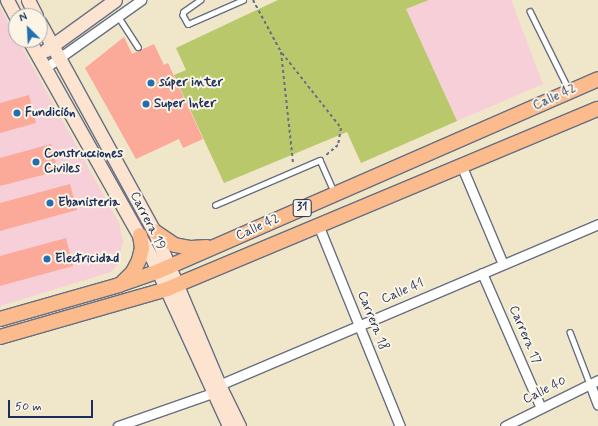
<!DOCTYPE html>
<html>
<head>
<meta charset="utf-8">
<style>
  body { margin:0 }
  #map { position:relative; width:598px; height:426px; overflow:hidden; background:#f0e6c9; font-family:Mynerve,sans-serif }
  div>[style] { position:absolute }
  .built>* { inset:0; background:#f6cfd8 }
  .green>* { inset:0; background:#b8c86b }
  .building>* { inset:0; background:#fba999 }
  .path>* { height:2px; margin-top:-1px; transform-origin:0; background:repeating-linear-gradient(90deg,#666f83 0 3px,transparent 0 6px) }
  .roads { filter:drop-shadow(1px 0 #666f83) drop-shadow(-1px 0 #666f83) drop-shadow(0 1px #666f83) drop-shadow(0 -1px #666f83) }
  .lane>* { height:4.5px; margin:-2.25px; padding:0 2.25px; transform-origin:2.25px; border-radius:2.25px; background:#fff }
  .street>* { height:9px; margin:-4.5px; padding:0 4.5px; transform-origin:4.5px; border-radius:4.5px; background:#fff }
  .secondary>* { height:13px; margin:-6.5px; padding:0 6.5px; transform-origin:6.5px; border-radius:6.5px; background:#fde4d1 }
  .primary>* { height:14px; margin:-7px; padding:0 7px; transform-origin:7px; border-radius:7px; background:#fbbb8c }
  .dots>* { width:11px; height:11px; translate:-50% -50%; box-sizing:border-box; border:2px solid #fcf5e5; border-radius:50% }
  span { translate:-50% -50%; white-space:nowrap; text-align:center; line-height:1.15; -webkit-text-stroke:4px #fcf5e5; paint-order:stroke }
  .shield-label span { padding:1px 3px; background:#fcf5e5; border:1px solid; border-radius:3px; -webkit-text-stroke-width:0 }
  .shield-label { font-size:12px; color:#1b2f5e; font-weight:700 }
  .poi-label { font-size:13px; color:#1b2f5e; font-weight:700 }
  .left { translate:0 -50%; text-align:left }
  .street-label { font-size:13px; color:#1b2f5e }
  .north { position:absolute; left:8px; top:8px; width:40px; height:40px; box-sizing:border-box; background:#fcf5e5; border:1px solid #a2a6af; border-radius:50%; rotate:336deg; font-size:11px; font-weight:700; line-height:16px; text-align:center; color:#1b2f5e }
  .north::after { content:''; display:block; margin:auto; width:14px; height:18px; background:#1f6fb2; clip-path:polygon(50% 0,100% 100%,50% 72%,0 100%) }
  .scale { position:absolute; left:8px; top:400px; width:85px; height:18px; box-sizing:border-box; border:2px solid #1b2f5e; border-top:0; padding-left:5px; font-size:12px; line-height:14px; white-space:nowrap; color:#1b2f5e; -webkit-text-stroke:3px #fcf5e5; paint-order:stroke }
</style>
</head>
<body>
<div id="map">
  <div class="built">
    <div style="clip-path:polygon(429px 0,511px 0,543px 84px,457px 121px,406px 9px)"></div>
    <div style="clip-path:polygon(0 7px,16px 36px,16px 40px,18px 40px,119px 223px,123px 241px,118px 264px,111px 272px,0 306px)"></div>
  </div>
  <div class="green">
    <div style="clip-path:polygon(278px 0,429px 0,406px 9px,457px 121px,361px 163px,347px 132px,224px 183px,174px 75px,186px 70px,176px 48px)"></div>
  </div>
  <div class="building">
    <div style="clip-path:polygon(124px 37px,132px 54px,154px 44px,164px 65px,168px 63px,203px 139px,183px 148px,179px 139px,136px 159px,85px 68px)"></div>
    <div style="clip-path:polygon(29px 95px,36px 123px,0 133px,0 103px)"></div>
    <div style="clip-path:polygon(51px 144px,58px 171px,0 186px,0 158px)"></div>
    <div style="clip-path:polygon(70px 184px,77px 210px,0 231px,0 203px)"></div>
    <div style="clip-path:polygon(66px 238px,73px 266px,0 286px,0 256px)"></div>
  </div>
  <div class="path">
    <div style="left:253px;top:0;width:59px;rotate:61.7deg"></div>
    <div style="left:281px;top:52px;width:112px;rotate:83.8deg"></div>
    <div style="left:282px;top:53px;width:95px;rotate:51.8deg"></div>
    <div style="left:341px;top:128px;width:17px;rotate:100deg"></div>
    <div style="left:338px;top:145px;width:17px;rotate:140deg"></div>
  </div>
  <div class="roads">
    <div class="lane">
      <div style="left:201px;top:0;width:21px;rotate:145deg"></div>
      <div style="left:184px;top:12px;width:3px;rotate:108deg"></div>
      <div style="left:183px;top:15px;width:10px;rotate:61deg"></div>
      <div style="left:188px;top:24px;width:60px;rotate:-23.6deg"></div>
      <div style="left:530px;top:11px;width:88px;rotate:63.7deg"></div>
      <div style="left:118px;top:16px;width:37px;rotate:57deg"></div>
      <div style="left:215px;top:205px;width:114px;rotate:-23.2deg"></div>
      <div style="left:320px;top:160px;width:36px;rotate:66deg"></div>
      <div style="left:570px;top:332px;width:56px;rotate:69deg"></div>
    </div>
    <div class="street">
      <div style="left:45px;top:68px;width:118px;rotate:-35.3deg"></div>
      <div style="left:462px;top:167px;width:105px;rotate:67.1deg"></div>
      <div style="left:319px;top:227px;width:215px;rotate:67.9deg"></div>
      <div style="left:482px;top:273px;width:147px;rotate:66.4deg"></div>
      <div style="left:590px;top:384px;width:22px;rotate:69deg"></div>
      <div style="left:219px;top:385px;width:412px;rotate:-23deg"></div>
      <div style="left:118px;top:426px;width:100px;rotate:-19.3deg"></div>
      <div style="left:505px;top:426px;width:104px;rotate:-26.3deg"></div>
    </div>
    <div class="secondary">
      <div style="left:7px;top:0;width:19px;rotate:62deg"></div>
      <div style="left:28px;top:0;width:18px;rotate:63deg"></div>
      <div style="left:40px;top:23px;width:237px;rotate:61.3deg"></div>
      <div style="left:154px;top:231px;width:167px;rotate:67.1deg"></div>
      <div style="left:219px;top:385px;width:46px;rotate:64deg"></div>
      <div style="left:29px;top:40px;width:255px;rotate:60.6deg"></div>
      <div style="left:154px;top:262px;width:180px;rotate:65.4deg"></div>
      <div style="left:46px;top:50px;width:85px;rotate:-35.9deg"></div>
    </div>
    <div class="primary">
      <div style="left:154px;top:231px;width:25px;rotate:34deg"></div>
      <div style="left:175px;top:245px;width:16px;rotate:11deg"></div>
      <div style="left:191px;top:248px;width:16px;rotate:-4deg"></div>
      <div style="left:123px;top:282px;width:14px;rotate:-45deg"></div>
      <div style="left:133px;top:272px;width:13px;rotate:-63deg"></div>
      <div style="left:139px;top:260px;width:12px;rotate:-76deg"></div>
      <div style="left:142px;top:248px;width:13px;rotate:-99deg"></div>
      <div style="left:0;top:319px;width:124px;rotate:-15.9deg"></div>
      <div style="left:119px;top:285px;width:42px;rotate:-19.3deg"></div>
      <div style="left:159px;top:271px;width:479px;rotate:-23.6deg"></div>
      <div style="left:0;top:337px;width:174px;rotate:-16deg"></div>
      <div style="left:167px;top:289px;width:467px;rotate:-22.7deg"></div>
    </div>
  </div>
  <div class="dots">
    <div style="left:151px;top:83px;background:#1f6fb2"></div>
    <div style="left:146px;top:104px;background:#1f6fb2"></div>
    <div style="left:17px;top:113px;background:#1f6fb2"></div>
    <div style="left:36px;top:162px;background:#1f6fb2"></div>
    <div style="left:50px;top:203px;background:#1f6fb2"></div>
    <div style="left:47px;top:259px;background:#1f6fb2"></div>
  </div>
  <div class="shield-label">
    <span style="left:302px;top:208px">31</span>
  </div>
  <div class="poi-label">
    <span class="left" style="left:159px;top:83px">súper inter</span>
    <span class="left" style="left:154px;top:104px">Super Inter</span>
    <span class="left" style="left:25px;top:113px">Fundición</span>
    <span class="left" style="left:44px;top:162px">Construcciones<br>Civiles</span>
    <span class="left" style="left:58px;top:203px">Ebanisteria</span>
    <span class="left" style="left:55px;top:259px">Electricidad</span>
  </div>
  <div class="street-label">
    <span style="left:555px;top:98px;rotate:-24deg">Calle 42</span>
    <span style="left:147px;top:221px;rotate:63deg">Carrera 19</span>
    <span style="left:258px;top:228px;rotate:-24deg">Calle 42</span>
    <span style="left:403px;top:292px;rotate:-23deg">Calle 41</span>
    <span style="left:372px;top:321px;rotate:68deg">Carrera 18</span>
    <span style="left:524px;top:335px;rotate:67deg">Carrera 17</span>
    <span style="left:545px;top:391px;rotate:-26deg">Calle 40</span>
  </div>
  <div class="north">N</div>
  <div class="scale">50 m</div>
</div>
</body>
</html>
